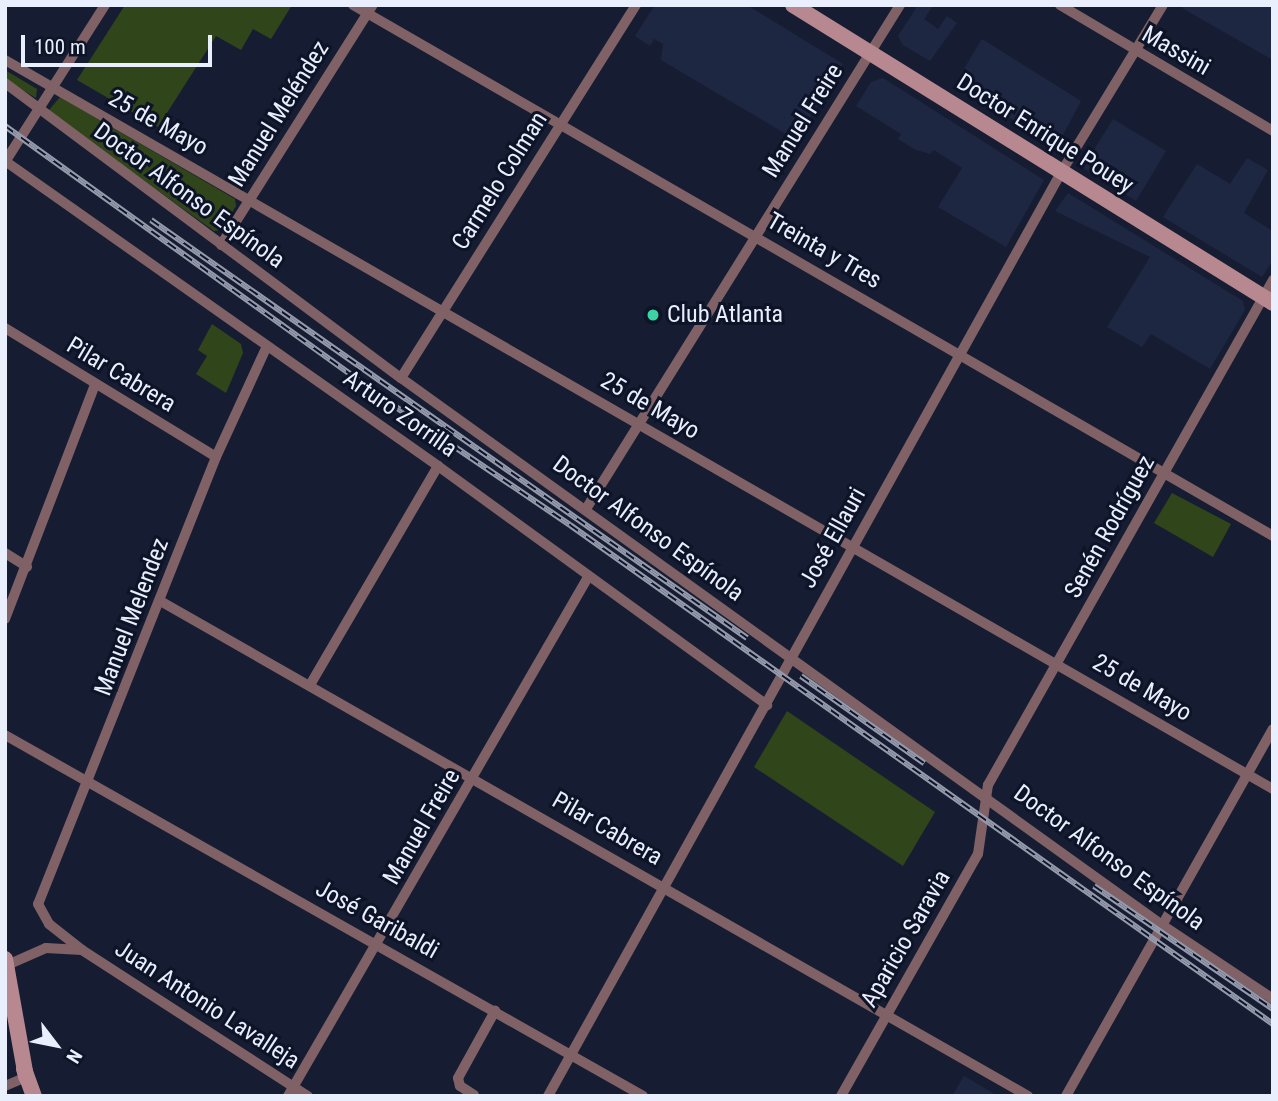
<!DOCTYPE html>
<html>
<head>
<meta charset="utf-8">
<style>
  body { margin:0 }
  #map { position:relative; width:1278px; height:1101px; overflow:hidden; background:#161d32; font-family:"Roboto Condensed",sans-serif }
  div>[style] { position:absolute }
  .built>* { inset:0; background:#1e2742 }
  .green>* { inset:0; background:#31451b }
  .street>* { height:10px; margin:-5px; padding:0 5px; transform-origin:5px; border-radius:5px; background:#7f6166 }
  .secondary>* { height:16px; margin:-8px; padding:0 8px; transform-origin:8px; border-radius:8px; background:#b78890 }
  .rail>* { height:6px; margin-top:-3px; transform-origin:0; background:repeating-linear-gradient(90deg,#0d1428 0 10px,#959bac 0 20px); box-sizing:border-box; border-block:2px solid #959bac }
  .dots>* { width:19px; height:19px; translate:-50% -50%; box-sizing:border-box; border:4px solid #0d1428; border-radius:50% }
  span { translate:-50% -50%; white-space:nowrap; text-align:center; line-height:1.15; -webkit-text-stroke:6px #0d1428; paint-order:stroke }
  .street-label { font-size:24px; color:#eaeffe }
  .poi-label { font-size:24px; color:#eaeffe }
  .left { translate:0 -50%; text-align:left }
  .frame { position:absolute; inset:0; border:7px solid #eaeffe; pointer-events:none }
  .north { position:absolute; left:21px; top:1010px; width:70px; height:70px; -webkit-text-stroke:5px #0d1428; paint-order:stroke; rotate:122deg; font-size:19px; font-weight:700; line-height:28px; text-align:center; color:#eaeffe }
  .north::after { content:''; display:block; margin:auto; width:24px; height:32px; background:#eaeffe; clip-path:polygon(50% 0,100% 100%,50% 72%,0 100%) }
  .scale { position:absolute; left:21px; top:35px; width:191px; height:32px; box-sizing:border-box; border:4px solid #eaeffe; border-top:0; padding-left:9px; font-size:21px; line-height:24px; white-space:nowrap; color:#eaeffe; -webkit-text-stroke:5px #0d1428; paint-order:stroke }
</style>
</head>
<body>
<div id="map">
  <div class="built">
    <div style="clip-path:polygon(655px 5px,747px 5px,843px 64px,796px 140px,661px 60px,663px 44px,654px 39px,650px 46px,635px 36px)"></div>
    <div style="clip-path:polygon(918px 5px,933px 6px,924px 19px,938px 29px,947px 16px,957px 23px,930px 61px,903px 45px,898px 36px)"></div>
    <div style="clip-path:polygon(1184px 5px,1273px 5px,1273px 60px,1182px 8px)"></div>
    <div style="clip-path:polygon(982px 39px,1081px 101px,1056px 148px,956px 82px)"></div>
    <div style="clip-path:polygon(883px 78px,1044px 180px,1006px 247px,938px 207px,962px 168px,934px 150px,930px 154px,916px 150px,898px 139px,901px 134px,856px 106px,871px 82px)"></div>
    <div style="clip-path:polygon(1113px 119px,1166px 151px,1136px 201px,1083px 168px)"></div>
    <div style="clip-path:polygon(1247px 158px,1268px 170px,1244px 213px,1273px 231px,1273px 260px,1262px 277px,1163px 217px,1197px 164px,1230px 184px)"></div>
    <div style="clip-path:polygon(1068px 193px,1243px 301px,1245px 310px,1210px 369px,1151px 334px,1142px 347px,1107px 327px,1150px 257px,1055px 211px)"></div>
    <div style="clip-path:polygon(964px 1076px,998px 1096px,952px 1096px)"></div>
  </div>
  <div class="green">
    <div style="clip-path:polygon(125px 5px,292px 5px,271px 39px,253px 29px,241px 50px,216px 36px,158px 127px,77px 80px)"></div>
    <div style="clip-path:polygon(5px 70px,37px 89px,36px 98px,5px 80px)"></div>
    <div style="clip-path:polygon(60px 97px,235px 199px,236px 206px,221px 230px,214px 231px,51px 114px,49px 110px)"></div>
    <div style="clip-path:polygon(212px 324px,241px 344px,243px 353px,226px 393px,196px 374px,207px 356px,198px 350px)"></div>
    <div style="clip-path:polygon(1172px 493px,1231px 524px,1213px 557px,1154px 523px)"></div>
    <div style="clip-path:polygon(787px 711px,935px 812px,903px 866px,754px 767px)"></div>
  </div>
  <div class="street">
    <div style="left:353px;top:5px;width:1062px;rotate:29.99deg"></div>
    <div style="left:1060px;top:5px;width:247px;rotate:30.6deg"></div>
    <div style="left:5px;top:60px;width:1463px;rotate:29.9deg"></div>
    <div style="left:5px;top:83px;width:494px;rotate:36.7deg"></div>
    <div style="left:401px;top:378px;width:937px;rotate:35.71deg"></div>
    <div style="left:1162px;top:925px;width:133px;rotate:33.7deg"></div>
    <div style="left:5px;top:161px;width:530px;rotate:35.16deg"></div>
    <div style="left:438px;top:466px;width:407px;rotate:36deg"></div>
    <div style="left:5px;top:162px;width:186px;rotate:-57.5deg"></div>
    <div style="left:221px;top:245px;width:284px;rotate:-57.7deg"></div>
    <div style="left:5px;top:328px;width:247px;rotate:31.4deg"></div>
    <div style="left:267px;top:346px;width:122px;rotate:114.7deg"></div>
    <div style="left:216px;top:457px;width:481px;rotate:111.7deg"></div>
    <div style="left:38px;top:904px;width:23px;rotate:61deg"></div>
    <div style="left:49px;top:924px;width:42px;rotate:38.2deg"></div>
    <div style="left:82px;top:950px;width:269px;rotate:32.9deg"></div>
    <div style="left:401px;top:378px;width:441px;rotate:-57.8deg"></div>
    <div style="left:586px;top:509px;width:594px;rotate:-58.08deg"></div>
    <div style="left:5px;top:553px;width:26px;rotate:32deg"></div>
    <div style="left:162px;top:602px;width:997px;rotate:29.7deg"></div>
    <div style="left:5px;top:619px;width:251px;rotate:-69deg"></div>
    <div style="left:310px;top:685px;width:254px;rotate:-59.7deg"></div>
    <div style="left:5px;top:735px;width:733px;rotate:29.5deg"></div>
    <div style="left:5px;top:966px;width:45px;rotate:-23.7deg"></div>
    <div style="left:46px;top:948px;width:36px;rotate:3deg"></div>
    <div style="left:5px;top:1086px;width:23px;rotate:-23deg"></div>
    <div style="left:474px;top:1095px;width:17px;rotate:-147deg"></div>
    <div style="left:460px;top:1086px;width:8px;rotate:-104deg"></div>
    <div style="left:458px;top:1078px;width:77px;rotate:-61.1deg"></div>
    <div style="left:288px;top:1096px;width:599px;rotate:-59.97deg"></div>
    <div style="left:548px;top:1096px;width:1058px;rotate:-60.94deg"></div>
    <div style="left:1062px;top:171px;width:194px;rotate:-58.7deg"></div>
    <div style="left:841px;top:1096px;width:278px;rotate:-60.5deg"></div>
    <div style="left:978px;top:854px;width:70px;rotate:-81.8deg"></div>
    <div style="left:988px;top:785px;width:580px;rotate:-60.56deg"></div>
    <div style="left:1066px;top:1096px;width:421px;rotate:-60.6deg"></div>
  </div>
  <div class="secondary">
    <div style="left:793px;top:5px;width:565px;rotate:31.83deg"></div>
    <div style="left:5px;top:959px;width:120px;rotate:79.9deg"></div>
    <div style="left:24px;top:1069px;width:29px;rotate:70deg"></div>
  </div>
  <div class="rail">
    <div style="left:5px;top:126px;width:471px;rotate:35.7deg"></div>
    <div style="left:387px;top:401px;width:221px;rotate:34.1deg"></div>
    <div style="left:570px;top:525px;width:862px;rotate:35.37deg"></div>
    <div style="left:151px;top:220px;width:728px;rotate:35.04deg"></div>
    <div style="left:801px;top:676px;width:151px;rotate:35.3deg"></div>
    <div style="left:1094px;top:886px;width:217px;rotate:34.5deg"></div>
  </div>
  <div class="dots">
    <div style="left:653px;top:315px;background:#3cd4a3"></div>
  </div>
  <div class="street-label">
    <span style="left:1176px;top:51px;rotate:30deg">Massini</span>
    <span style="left:279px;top:114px;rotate:-58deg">Manuel Meléndez</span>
    <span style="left:803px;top:121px;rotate:-58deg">Manuel Freire</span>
    <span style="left:158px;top:123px;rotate:29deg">25 de Mayo</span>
    <span style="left:1045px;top:134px;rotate:32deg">Doctor Enrique Pouey</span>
    <span style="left:500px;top:181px;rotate:-58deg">Carmelo Colman</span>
    <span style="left:189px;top:196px;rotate:36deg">Doctor Alfonso Espínola</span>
    <span style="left:824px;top:251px;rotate:30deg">Treinta y Tres</span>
    <span style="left:121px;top:375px;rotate:31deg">Pilar Cabrera</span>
    <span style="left:650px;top:406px;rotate:30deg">25 de Mayo</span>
    <span style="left:400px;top:414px;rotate:35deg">Arturo Zorrilla</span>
    <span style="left:1110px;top:527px;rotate:-61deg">Senén Rodríguez</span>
    <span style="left:648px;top:529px;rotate:36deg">Doctor Alfonso Espínola</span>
    <span style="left:833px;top:538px;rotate:-61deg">José Ellauri</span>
    <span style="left:132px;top:617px;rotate:-69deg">Manuel Melendez</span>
    <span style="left:1142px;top:688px;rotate:30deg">25 de Mayo</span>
    <span style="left:422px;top:827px;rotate:-60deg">Manuel Freire</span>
    <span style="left:607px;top:829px;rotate:30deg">Pilar Cabrera</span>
    <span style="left:1109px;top:858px;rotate:36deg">Doctor Alfonso Espínola</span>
    <span style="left:377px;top:920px;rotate:29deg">José Garibaldi</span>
    <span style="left:906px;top:939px;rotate:-60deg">Aparicio Saravia</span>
    <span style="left:207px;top:1005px;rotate:33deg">Juan Antonio Lavalleja</span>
  </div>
  <div class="poi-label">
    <span class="left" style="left:667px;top:315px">Club Atlanta</span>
  </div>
  <div class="frame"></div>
  <div class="north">N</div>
  <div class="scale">100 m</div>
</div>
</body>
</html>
